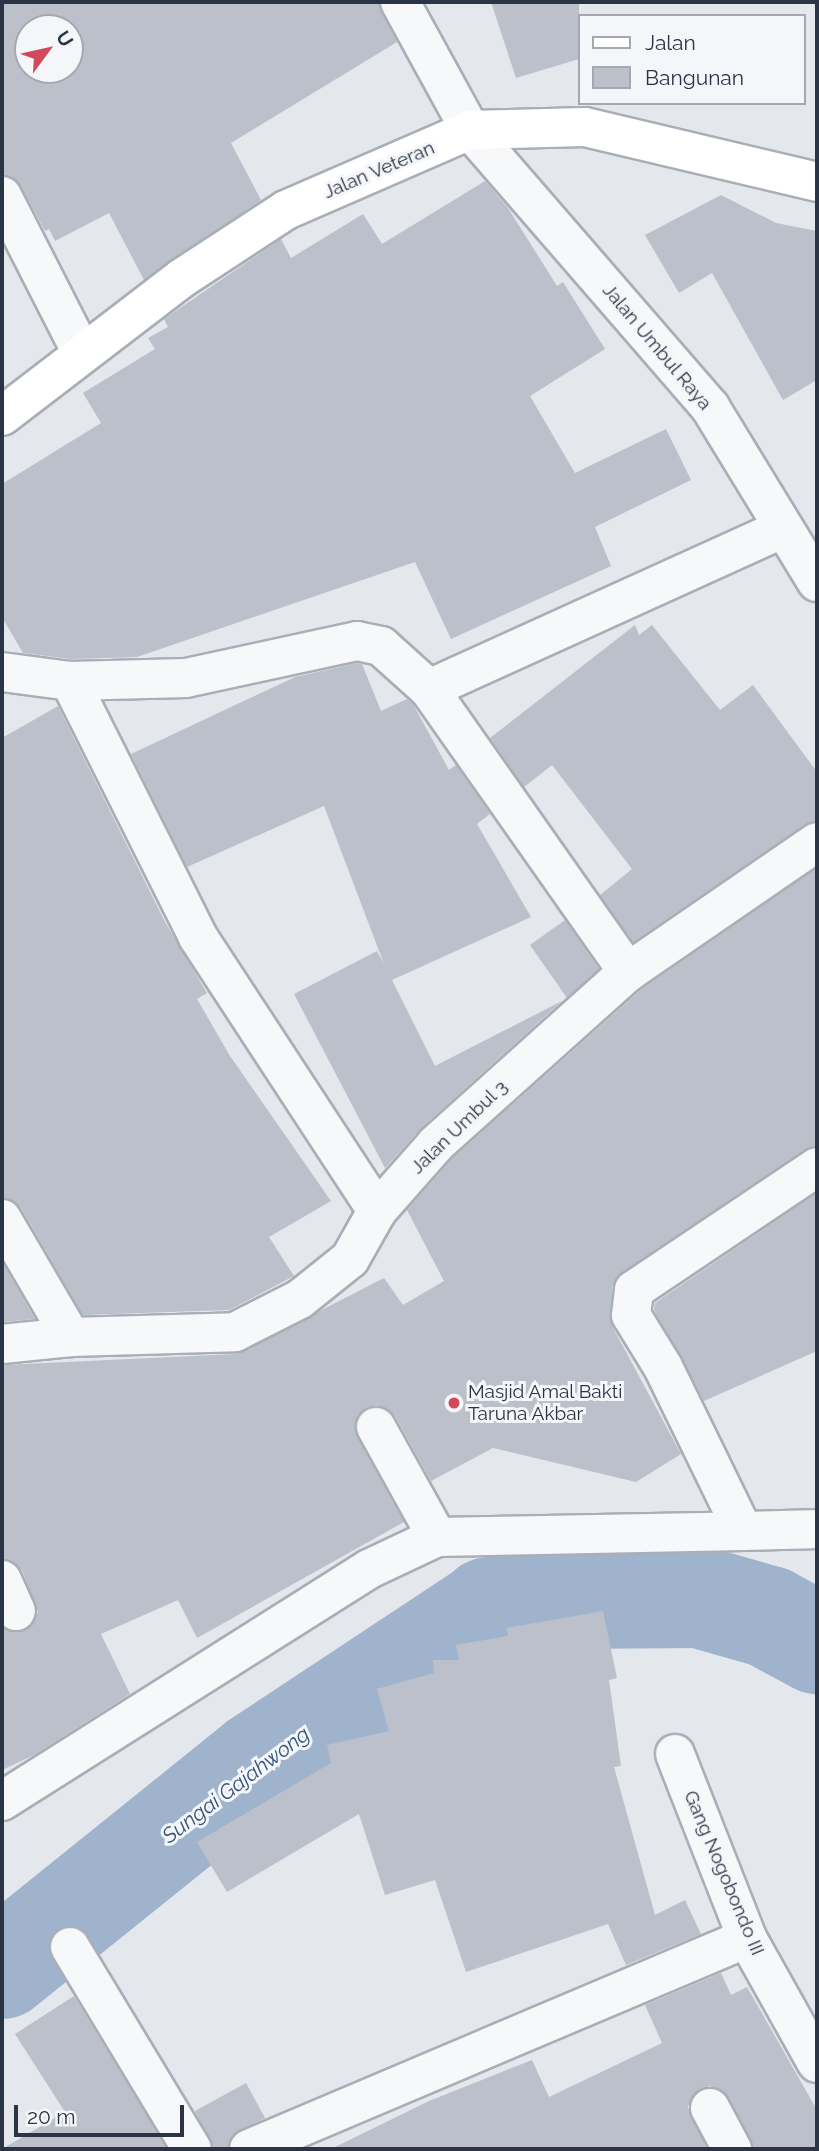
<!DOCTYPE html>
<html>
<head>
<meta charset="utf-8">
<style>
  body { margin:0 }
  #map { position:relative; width:819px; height:2151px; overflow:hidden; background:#e4e7ec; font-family:Raleway,sans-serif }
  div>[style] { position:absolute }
  .river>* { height:102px; margin:-51px; padding:0 51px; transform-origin:51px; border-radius:51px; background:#9fb4cc }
  .building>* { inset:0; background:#bbc0ca }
  .roads { filter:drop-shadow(2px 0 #a9aeb7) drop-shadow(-2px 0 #a9aeb7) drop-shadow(0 2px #a9aeb7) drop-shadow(0 -2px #a9aeb7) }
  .street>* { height:38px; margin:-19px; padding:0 19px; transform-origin:19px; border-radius:19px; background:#f7f8fa }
  .secondary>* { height:38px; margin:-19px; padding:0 19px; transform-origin:19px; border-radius:19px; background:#fff }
  .dots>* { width:19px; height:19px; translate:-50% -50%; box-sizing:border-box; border:4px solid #f4f6f9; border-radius:50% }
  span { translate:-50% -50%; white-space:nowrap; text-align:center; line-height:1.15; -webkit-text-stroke:6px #f4f6f9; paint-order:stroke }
  .street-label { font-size:19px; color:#2b3445 }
  .poi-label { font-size:19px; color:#2b3445 }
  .left { translate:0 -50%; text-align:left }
  .water-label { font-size:21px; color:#34527a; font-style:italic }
  .frame { position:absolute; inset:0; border:4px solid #2b3445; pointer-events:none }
  .legend { position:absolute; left:578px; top:14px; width:228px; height:91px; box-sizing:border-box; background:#f4f6f9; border:2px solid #a4a8b1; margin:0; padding:9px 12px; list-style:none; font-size:21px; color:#2b3445 }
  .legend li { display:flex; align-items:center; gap:14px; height:35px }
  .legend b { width:35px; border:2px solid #a4a8b1 }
  .north { position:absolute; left:14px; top:14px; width:70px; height:70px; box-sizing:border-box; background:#f4f6f9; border:2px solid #a4a8b1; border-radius:50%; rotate:57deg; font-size:19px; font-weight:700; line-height:28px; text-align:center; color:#2b3445 }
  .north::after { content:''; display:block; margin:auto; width:24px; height:32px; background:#d1495b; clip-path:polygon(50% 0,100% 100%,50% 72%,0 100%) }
  .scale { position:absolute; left:14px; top:2105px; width:170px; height:32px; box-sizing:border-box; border:4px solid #2b3445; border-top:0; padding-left:9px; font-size:21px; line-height:24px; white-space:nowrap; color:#2b3445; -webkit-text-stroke:5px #f4f6f9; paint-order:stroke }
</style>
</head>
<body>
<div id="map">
  <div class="river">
    <div style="left:489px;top:1608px;width:83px;rotate:-7deg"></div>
    <div style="left:571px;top:1598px;width:128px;rotate:-0.4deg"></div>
    <div style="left:699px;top:1597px;width:73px;rotate:15.9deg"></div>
    <div style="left:769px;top:1617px;width:55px;rotate:28.4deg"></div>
    <div style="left:2px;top:1968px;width:329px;rotate:-38.8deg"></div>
    <div style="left:258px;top:1762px;width:266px;rotate:-33.5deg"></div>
  </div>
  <div class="building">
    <div style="clip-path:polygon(evenodd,2px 2px,378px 2px,397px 42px,231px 143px,261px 200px,144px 280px,109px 213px,55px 241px,49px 229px,45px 231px,21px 186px,2px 174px,2px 2px,28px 28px,70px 28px,70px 70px,28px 70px,28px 28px)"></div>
    <div style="clip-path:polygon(491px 2px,579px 2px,579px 59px,516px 78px)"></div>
    <div style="clip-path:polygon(485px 181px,508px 208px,557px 286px,563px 282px,605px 349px,530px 396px,575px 473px,666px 429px,691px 480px,595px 527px,611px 566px,451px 639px,415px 562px,137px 657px,71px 659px,23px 653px,2px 617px,2px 484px,101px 423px,83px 393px,155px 349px,148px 338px,168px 327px,164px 319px,281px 239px,291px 258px,363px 214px,382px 244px)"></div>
    <div style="clip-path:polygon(721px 195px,776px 223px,817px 231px,817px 380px,783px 400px,712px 273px,679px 293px,645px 235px)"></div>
    <div style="clip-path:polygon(635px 625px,639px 635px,652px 625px,720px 710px,753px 685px,817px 772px,817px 820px,805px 824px,633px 942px,600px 895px,632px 869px,552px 765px,524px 787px,490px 738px)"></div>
    <div style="clip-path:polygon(357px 663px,362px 664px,381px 711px,407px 699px,413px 704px,449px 770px,456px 765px,490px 814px,477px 824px,531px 917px,392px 980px,435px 1066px,562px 1001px,421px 1128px,385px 1168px,294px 994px,377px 951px,384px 964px,324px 806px,187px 867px,131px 754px,295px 677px)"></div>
    <div style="clip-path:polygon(58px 706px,165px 922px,207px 993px,197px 999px,230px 1056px,331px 1201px,269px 1237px,294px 1276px,229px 1310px,83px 1315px,21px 1208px,2px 1197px,2px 738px)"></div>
    <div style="clip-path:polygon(817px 868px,817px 1145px,805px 1149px,622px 1272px,612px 1287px,612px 1326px,681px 1454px,636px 1482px,493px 1448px,431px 1481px,395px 1416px,377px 1405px,366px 1408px,357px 1416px,357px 1437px,404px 1522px,197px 1638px,178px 1600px,101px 1634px,130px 1694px,34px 1755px,2px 1770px,2px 1627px,24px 1631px,38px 1612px,22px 1570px,2px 1559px,2px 1365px,236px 1354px,384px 1278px,403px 1305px,444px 1281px,407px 1210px,452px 1159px,642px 989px)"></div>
    <div style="clip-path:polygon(565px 920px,599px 969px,567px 998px,530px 945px)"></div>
    <div style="clip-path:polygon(817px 1193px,817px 1351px,704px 1401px,654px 1310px,655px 1303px)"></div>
    <div style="clip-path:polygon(2px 1262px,35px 1319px,2px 1322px)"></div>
    <div style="clip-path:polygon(603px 1611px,617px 1678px,609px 1680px,621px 1766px,614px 1767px,655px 1915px,685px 1900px,701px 1934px,626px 1965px,608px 1924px,466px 1972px,435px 1880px,385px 1895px,359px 1814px,227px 1892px,197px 1842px,331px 1763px,327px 1745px,389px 1731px,377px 1689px,434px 1673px,433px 1660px,459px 1660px,456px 1645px,508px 1636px,507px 1628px)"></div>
    <div style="clip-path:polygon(721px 1973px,731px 1995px,747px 1987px,817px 2110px,817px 2149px,754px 2149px,729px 2098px,710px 2086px,692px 2096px,688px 2107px,707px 2149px,331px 2149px,429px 2101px,532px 2060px,549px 2097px,662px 2043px,645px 2005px)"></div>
    <div style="clip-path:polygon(74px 1996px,167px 2149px,2px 2149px,65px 2112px,15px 2034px)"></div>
    <div style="clip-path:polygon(246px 2083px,265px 2118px,232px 2135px,228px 2149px,214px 2149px,195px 2111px)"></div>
  </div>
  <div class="roads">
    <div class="street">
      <div style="left:400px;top:2px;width:146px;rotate:61.3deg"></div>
      <div style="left:470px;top:130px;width:367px;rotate:49.1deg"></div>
      <div style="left:710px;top:407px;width:205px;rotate:58.6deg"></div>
      <div style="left:2px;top:196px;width:174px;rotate:63deg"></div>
      <div style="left:2px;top:672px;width:69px;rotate:7.5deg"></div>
      <div style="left:70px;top:681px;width:116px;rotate:-1.5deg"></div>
      <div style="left:186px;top:678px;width:175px;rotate:-12.2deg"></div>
      <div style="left:357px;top:641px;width:25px;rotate:12deg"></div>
      <div style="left:381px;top:646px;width:64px;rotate:41.9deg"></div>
      <div style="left:429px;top:689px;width:346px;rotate:54.9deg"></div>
      <div style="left:70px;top:681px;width:286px;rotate:63.4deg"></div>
      <div style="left:198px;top:937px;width:327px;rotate:56.8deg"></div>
      <div style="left:429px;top:689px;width:387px;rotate:-24.4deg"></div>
      <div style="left:2px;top:1219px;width:137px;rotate:59.7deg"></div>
      <div style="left:2px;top:1344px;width:69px;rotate:-5.8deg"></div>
      <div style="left:71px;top:1337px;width:164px;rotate:-1.7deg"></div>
      <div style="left:235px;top:1332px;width:73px;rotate:-26.9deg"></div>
      <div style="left:300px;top:1299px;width:64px;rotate:-38.7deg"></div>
      <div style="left:350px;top:1259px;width:55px;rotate:-60.6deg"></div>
      <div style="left:377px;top:1211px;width:89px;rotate:-48.6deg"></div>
      <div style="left:436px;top:1144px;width:258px;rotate:-41.9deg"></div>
      <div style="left:628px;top:972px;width:229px;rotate:-34.5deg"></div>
      <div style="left:376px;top:1427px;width:126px;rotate:61deg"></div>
      <div style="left:743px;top:1531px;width:74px;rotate:-1.5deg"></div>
      <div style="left:2px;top:1580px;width:34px;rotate:66deg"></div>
      <div style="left:675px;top:1754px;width:198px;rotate:68.6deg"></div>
      <div style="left:747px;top:1938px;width:143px;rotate:60.8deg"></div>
      <div style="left:2px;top:1801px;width:434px;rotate:-32.3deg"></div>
      <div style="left:369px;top:1569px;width:75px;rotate:-25.2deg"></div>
      <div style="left:437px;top:1537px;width:306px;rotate:-1.1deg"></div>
      <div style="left:743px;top:1531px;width:182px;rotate:-116deg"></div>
      <div style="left:663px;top:1367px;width:61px;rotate:-121.6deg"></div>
      <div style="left:631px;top:1315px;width:25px;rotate:-83deg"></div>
      <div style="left:634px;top:1290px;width:220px;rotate:-33.9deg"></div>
      <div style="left:70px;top:1947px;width:236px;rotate:58.9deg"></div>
      <div style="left:710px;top:2108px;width:47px;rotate:61.8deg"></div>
      <div style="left:249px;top:2149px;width:541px;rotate:-22.96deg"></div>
    </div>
    <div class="secondary">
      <div style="left:2px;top:416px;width:227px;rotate:-37.5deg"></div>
      <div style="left:182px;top:278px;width:124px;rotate:-33.2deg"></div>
      <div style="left:286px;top:210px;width:201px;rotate:-23.5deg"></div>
      <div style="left:470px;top:130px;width:115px;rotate:-1.5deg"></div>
      <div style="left:585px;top:127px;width:238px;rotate:13.3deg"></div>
    </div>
  </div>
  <div class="dots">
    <div style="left:454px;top:1403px;background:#d1495b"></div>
  </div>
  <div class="street-label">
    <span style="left:379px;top:170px;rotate:-23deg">Jalan Veteran</span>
    <span style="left:657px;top:347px;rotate:50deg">Jalan Umbul Raya</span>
    <span style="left:459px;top:1127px;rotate:-44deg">Jalan Umbul 3</span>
    <span style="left:724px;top:1873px;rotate:67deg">Gang Nogobondo III</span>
  </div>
  <div class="poi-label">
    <span class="left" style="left:468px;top:1403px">Masjid Amal Bakti<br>Taruna Akbar</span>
  </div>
  <div class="water-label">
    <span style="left:236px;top:1785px;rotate:-37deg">Sungai Gajahwong</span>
  </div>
  <div class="frame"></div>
  <ul class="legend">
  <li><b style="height:9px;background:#fff"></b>Jalan</li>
  <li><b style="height:19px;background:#bbc0ca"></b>Bangunan</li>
  </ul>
  <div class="north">U</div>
  <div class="scale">20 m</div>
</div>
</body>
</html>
